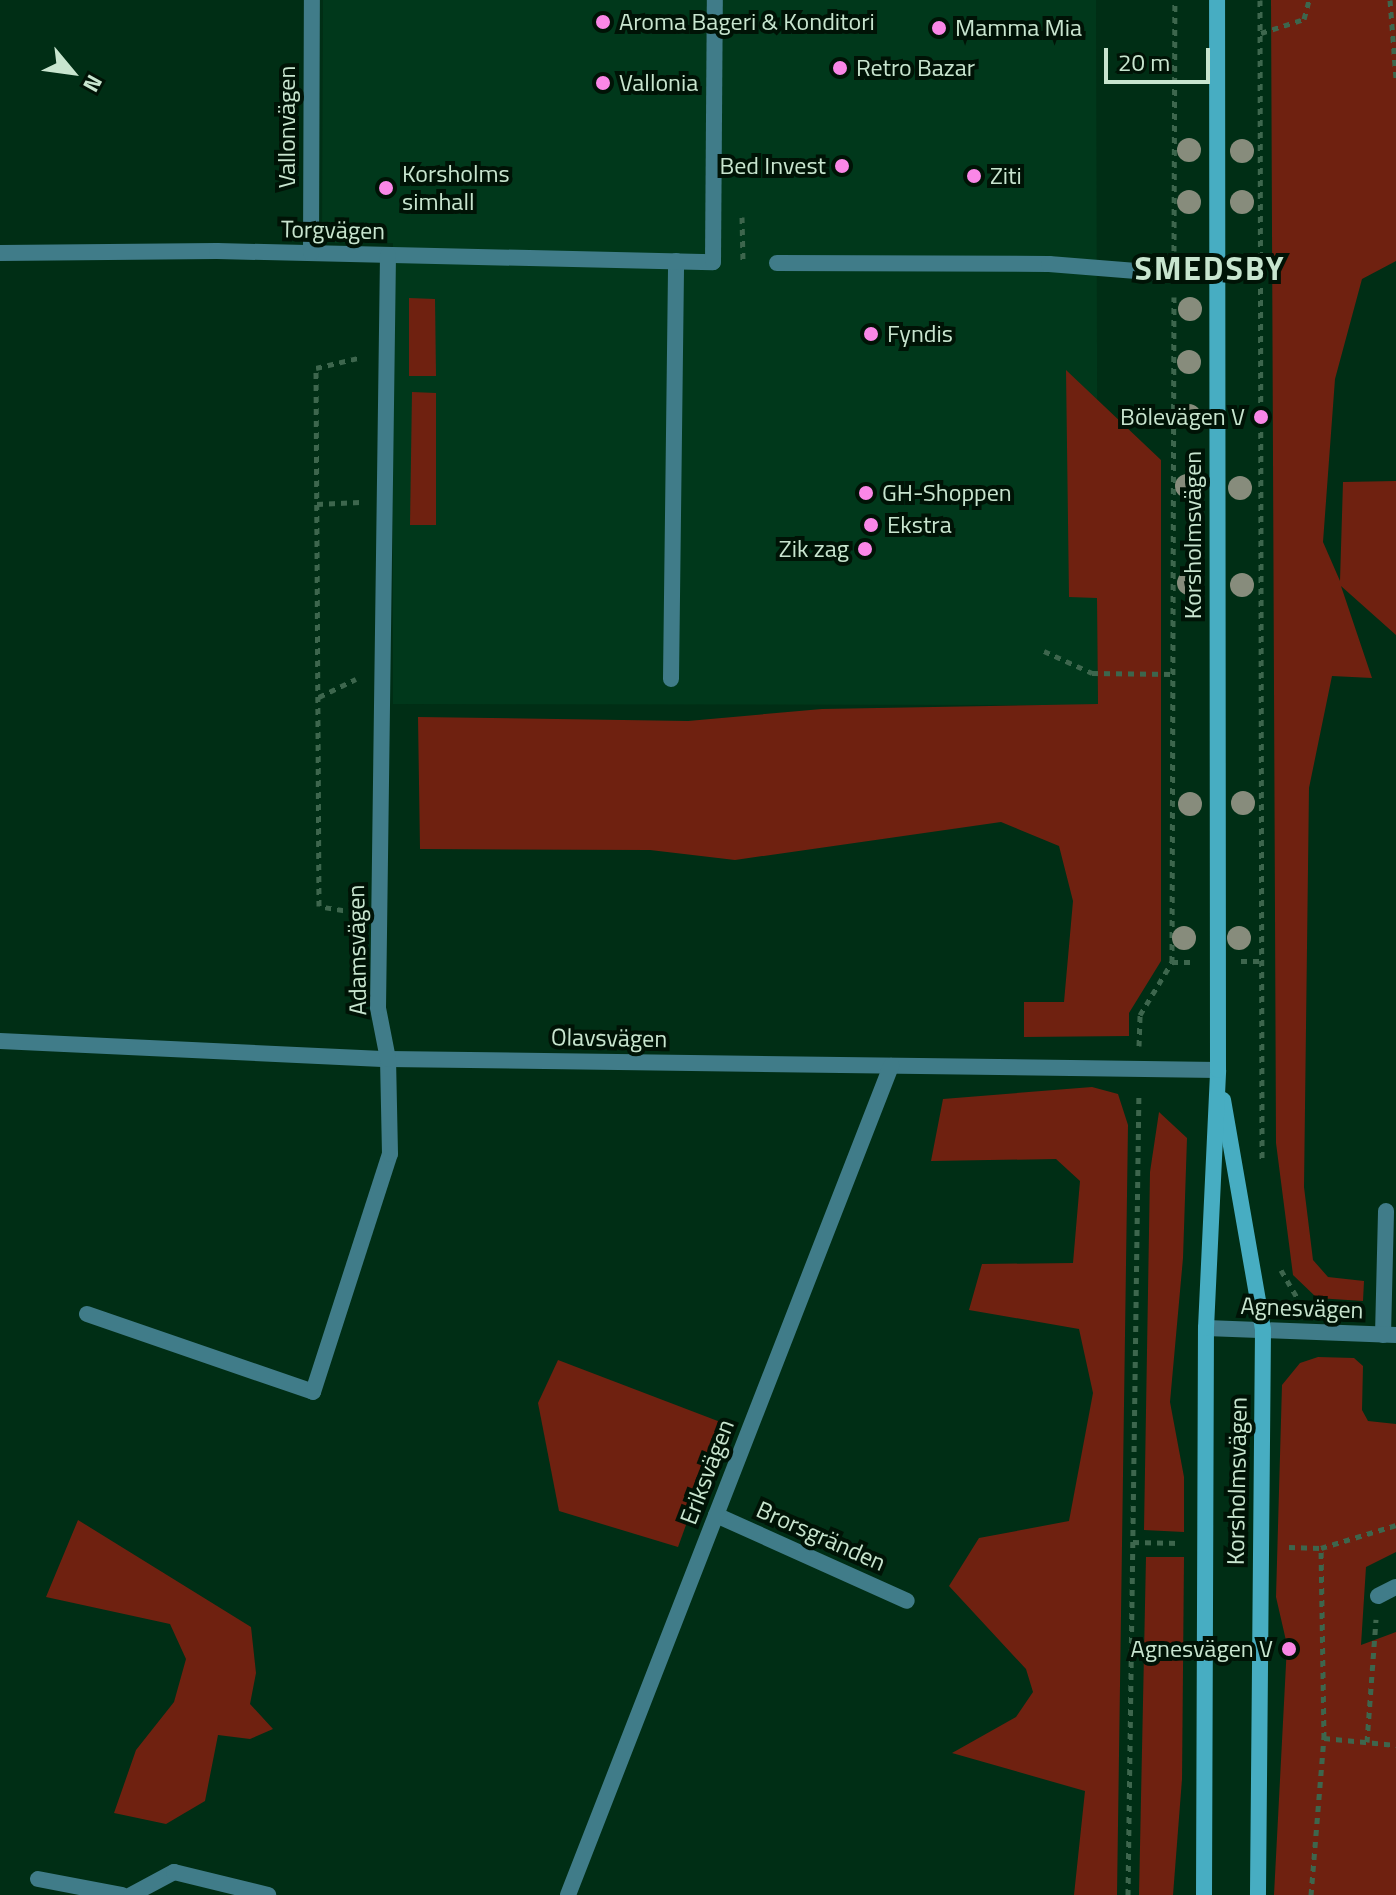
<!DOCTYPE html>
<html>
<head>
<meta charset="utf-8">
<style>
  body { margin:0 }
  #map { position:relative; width:1396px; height:1895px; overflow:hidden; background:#002e15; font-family:"Titillium Web",sans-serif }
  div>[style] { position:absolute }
  .built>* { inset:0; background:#00381b }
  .green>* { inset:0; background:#6f2110 }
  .path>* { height:5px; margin-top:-2.5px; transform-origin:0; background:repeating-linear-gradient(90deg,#3d664d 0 6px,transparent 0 12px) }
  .service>* { height:16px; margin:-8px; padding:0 8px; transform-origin:8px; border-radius:8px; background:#407c89 }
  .pedestrian>* { height:16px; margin:-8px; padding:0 8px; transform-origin:8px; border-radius:8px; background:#407c89 }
  .minor>* { height:16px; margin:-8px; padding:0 8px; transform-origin:8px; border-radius:8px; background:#407c89 }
  .secondary>* { height:16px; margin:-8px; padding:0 8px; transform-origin:8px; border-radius:8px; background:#47adc2 }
  .trees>* { width:24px; height:24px; margin:-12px; border-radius:50%; background:#878c7c }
  .dots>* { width:22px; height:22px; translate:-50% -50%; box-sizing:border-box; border:4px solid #001306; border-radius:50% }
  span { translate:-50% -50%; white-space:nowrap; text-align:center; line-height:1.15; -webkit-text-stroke:8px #001306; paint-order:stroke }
  .poi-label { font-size:24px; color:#c8e5cf }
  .left { translate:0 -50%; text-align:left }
  .right { translate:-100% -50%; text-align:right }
  .street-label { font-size:24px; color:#c8e5cf }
  .district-label { font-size:32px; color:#c8e5cf; font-weight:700; letter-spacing:2px }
  .north { position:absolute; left:32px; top:32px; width:80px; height:80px; -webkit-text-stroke:6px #001306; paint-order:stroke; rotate:119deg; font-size:22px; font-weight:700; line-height:32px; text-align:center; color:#c8e5cf }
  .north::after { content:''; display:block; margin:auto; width:28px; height:36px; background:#c8e5cf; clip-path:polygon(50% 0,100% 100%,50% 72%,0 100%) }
  .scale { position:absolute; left:1104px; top:48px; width:106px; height:36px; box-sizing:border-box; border:4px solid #c8e5cf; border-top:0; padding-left:10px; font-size:24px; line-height:28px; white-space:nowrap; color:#c8e5cf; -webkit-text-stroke:6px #001306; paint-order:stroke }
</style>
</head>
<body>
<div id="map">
  <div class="built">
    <div style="clip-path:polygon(323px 0,1096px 0,1098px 705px,393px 704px,393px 243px,322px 243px)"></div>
  </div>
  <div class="green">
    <div style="clip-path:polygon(1271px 0,1396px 0,1396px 261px,1362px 279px,1335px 379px,1323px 542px,1340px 581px,1343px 482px,1396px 481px,1396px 635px,1341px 586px,1372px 678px,1332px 676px,1309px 788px,1304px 1187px,1313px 1260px,1328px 1277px,1364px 1281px,1363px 1301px,1317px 1298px,1293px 1275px,1276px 1143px)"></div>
    <div style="clip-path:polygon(409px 298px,435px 299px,436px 376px,409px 376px)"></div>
    <div style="clip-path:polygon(1066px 370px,1161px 460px,1161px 961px,1129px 1013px,1129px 1036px,1024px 1037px,1024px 1002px,1064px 1002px,1073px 901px,1059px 846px,1001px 822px,735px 860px,650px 850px,420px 849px,418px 717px,688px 721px,822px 709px,1098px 704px,1097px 598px,1069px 597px)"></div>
    <div style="clip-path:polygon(412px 392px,436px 393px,436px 525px,410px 525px)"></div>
    <div style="clip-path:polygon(1092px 1087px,1118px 1094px,1128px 1125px,1117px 1895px,1074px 1895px,1085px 1791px,952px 1753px,1016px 1717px,1033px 1692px,1026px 1669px,949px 1586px,979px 1538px,1069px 1521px,1093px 1393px,1079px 1329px,969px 1310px,982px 1264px,1073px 1263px,1080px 1181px,1056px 1159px,931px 1161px,943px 1099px)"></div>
    <div style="clip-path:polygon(1159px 1112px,1187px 1138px,1183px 1258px,1170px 1402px,1184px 1477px,1184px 1532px,1144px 1530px,1150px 1172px)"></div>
    <div style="clip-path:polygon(1318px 1357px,1354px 1358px,1363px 1366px,1362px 1410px,1368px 1421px,1396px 1424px,1396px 1552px,1366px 1567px,1361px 1645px,1396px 1632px,1396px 1895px,1274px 1895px,1287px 1645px,1276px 1597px,1282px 1385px,1300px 1363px)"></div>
    <div style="clip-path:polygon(558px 1360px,723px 1423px,678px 1547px,559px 1511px,538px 1403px)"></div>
    <div style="clip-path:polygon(78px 1520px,251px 1627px,256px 1673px,250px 1704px,273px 1729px,250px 1739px,218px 1735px,205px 1801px,166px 1824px,114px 1813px,136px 1750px,174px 1702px,186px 1659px,170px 1624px,46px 1597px)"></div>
    <div style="clip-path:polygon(1146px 1557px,1184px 1557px,1182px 1779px,1173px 1895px,1139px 1895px)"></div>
  </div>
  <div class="path">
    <div style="left:1260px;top:0;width:1159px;rotate:89.9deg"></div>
    <div style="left:1390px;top:0;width:78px;rotate:85.6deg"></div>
    <div style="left:1261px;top:33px;width:45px;rotate:-18deg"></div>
    <div style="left:1304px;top:19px;width:20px;rotate:-75deg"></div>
    <div style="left:742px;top:217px;width:45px;rotate:88.7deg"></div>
    <div style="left:1174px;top:251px;width:251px;rotate:-89.8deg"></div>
    <div style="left:317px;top:504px;width:43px;rotate:-2.7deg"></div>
    <div style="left:1044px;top:651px;width:53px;rotate:24.6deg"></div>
    <div style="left:1092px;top:673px;width:80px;rotate:0.7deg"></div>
    <div style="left:319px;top:697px;width:41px;rotate:-25.9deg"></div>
    <div style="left:355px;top:912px;width:36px;rotate:-171deg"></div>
    <div style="left:319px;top:906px;width:538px;rotate:-90.32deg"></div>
    <div style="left:316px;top:368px;width:47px;rotate:-13.4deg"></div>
    <div style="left:1241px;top:961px;width:23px"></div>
    <div style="left:1172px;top:962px;width:23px"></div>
    <div style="left:1139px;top:1046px;width:31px;rotate:-88deg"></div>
    <div style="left:1140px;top:1015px;width:62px;rotate:-58.9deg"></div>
    <div style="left:1172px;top:962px;width:665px;rotate:-89.83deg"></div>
    <div style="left:1281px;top:1270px;width:42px;rotate:59.7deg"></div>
    <div style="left:1133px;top:1542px;width:46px;rotate:1.2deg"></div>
    <div style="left:1289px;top:1547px;width:32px;rotate:2deg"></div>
    <div style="left:1321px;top:1548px;width:78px;rotate:-17deg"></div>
    <div style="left:1324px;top:1738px;width:72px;rotate:5.6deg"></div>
    <div style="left:1367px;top:1742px;width:123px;rotate:-85.8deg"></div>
    <div style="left:1128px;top:1895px;width:803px;rotate:-89.22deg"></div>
    <div style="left:1311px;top:1895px;width:158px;rotate:-85.3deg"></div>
    <div style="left:1324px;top:1738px;width:190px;rotate:-90.9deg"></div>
  </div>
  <div class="service">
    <div style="left:671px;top:679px;width:418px;rotate:-89.3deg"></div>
    <div style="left:1383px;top:1335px;width:124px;rotate:-88.6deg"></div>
    <div style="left:1378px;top:1596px;width:20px;rotate:-27deg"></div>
  </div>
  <div class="pedestrian">
    <div style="left:777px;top:263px;width:272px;rotate:0.2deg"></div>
    <div style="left:1049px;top:264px;width:125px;rotate:4.6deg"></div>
  </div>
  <div class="minor">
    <div style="left:0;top:253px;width:217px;rotate:-0.5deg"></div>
    <div style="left:217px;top:251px;width:496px;rotate:1.3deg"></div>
    <div style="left:713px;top:262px;width:262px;rotate:-89.6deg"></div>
    <div style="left:311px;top:253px;width:253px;rotate:-89.8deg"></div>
    <div style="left:0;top:1041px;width:388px;rotate:2.7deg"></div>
    <div style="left:388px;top:1059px;width:830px;rotate:0.76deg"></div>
    <div style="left:87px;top:1314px;width:239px;rotate:19deg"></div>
    <div style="left:313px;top:1392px;width:250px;rotate:-72.1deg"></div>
    <div style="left:390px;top:1154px;width:95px;rotate:-91.2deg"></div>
    <div style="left:388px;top:1059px;width:52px;rotate:-101.1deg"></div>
    <div style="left:378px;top:1008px;width:753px;rotate:-89.24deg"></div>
    <div style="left:1206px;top:1328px;width:190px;rotate:2.1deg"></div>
    <div style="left:716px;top:1515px;width:209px;rotate:24.2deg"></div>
    <div style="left:38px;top:1879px;width:86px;rotate:10.8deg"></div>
    <div style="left:131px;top:1895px;width:49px;rotate:-28.1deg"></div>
    <div style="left:174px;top:1872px;width:97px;rotate:13.7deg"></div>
    <div style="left:568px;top:1895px;width:890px;rotate:-68.71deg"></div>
  </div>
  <div class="secondary">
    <div style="left:1223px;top:1100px;width:233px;rotate:80.1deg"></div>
    <div style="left:1263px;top:1330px;width:565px;rotate:90.51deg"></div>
    <div style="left:1204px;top:1895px;width:567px;rotate:-89.8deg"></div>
    <div style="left:1206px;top:1328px;width:258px;rotate:-87.3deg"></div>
    <div style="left:1218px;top:1070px;width:1070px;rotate:-90.05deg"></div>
  </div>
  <div class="trees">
    <div style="left:1189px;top:150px"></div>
    <div style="left:1242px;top:151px"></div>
    <div style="left:1189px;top:202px"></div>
    <div style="left:1242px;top:202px"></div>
    <div style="left:1190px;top:309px"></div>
    <div style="left:1189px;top:362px"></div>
    <div style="left:1189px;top:416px"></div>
    <div style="left:1187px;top:486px"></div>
    <div style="left:1240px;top:488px"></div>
    <div style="left:1189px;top:583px"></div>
    <div style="left:1242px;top:585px"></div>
    <div style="left:1243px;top:803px"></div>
    <div style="left:1190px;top:804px"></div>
    <div style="left:1184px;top:938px"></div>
    <div style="left:1239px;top:938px"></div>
  </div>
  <div class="dots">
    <div style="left:603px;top:22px;background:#fa87e7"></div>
    <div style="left:939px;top:28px;background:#fa87e7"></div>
    <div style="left:840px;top:68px;background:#fa87e7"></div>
    <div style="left:603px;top:83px;background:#fa87e7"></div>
    <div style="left:842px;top:166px;background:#fa87e7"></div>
    <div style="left:974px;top:176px;background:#fa87e7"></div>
    <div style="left:386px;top:188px;background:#fa87e7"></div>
    <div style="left:871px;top:334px;background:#fa87e7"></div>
    <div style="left:1261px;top:417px;background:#fa87e7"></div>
    <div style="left:866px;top:493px;background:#fa87e7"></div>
    <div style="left:871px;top:525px;background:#fa87e7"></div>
    <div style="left:865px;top:549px;background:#fa87e7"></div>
    <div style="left:1289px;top:1649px;background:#fa87e7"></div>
  </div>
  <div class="poi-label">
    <span class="left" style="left:619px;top:22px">Aroma Bageri &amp; Konditori</span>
    <span class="left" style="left:955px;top:28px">Mamma Mia</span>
    <span class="left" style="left:856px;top:68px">Retro Bazar</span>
    <span class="left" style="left:619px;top:83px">Vallonia</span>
    <span class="right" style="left:826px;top:166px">Bed Invest</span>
    <span class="left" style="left:402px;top:188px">Korsholms<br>simhall</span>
    <span class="left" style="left:990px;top:176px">Ziti</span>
    <span class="left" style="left:887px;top:334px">Fyndis</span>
    <span class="right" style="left:1245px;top:417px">Bölevägen V</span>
    <span class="left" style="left:882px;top:493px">GH-Shoppen</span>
    <span class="left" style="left:887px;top:525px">Ekstra</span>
    <span class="right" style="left:849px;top:549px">Zik zag</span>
    <span class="right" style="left:1273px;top:1649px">Agnesvägen V</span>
  </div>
  <div class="street-label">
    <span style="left:287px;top:127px;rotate:-90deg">Vallonvägen</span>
    <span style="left:333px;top:230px;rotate:1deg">Torgvägen</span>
    <span style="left:1193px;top:535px;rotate:-90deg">Korsholmsvägen</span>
    <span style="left:357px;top:950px;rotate:-91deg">Adamsvägen</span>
    <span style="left:609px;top:1038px;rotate:1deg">Olavsvägen</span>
    <span style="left:1302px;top:1308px;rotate:2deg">Agnesvägen</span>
    <span style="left:707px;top:1472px;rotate:-69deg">Eriksvägen</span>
    <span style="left:1237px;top:1481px;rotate:-89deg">Korsholmsvägen</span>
    <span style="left:821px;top:1536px;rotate:24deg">Brorsgränden</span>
  </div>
  <div class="district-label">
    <span style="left:1210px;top:268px">SMEDSBY</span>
  </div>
  <div class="north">N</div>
  <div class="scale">20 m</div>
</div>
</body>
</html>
